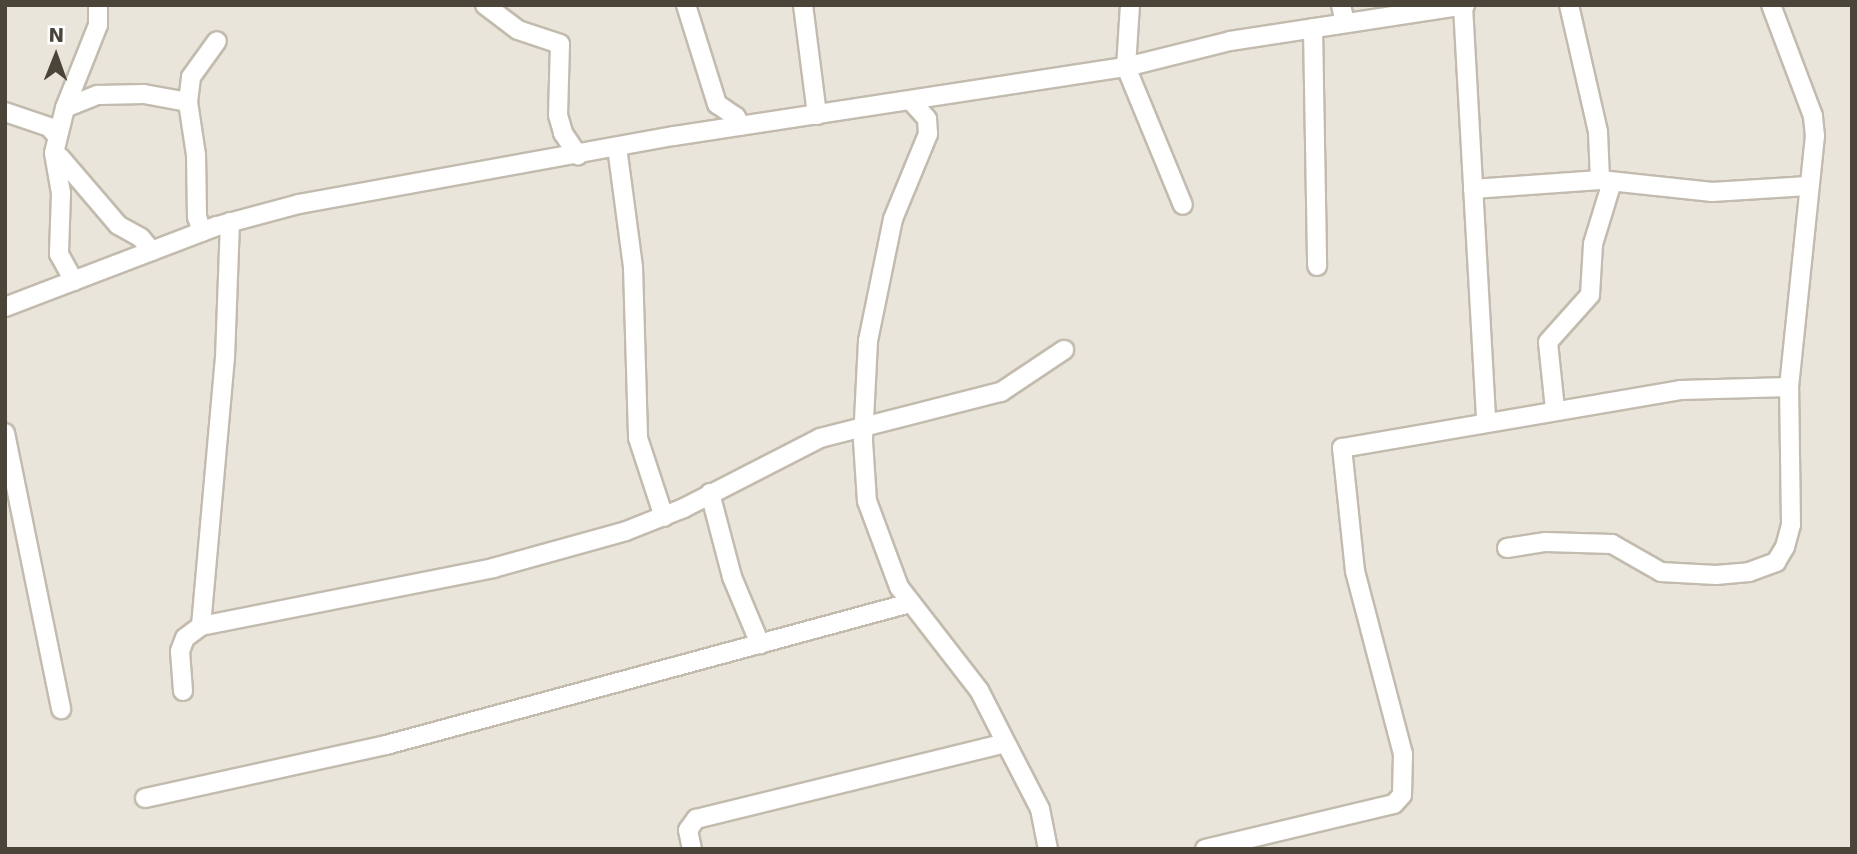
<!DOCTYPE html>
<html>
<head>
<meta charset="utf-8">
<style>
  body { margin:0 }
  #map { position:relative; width:1857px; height:854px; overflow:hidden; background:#f6f3ec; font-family:"DejaVu Sans",sans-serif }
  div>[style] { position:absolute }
  .residential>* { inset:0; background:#eae5da }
  .roads { filter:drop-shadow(2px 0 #c2bbae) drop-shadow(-2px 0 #c2bbae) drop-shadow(0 2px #c2bbae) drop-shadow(0 -2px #c2bbae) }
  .minor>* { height:18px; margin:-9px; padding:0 9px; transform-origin:9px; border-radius:9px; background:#fff }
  span { translate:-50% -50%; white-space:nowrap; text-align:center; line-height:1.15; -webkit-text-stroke:6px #fff; paint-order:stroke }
  .frame { position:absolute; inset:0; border:7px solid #4b4439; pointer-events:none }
  .north { position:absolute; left:21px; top:21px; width:70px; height:70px; -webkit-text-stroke:5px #fff; paint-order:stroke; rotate:1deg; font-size:19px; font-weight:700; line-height:28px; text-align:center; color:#4b4439 }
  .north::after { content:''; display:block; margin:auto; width:24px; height:32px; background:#4b4439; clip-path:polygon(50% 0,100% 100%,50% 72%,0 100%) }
</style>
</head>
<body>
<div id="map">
  <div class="residential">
    <div style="clip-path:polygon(5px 5px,1852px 5px,1852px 849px,5px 849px)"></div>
  </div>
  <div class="roads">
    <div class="minor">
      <div style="left:98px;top:5px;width:20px;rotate:90deg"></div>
      <div style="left:98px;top:25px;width:89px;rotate:111.7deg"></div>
      <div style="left:65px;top:108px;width:35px;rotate:-22deg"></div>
      <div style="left:98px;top:95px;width:46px;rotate:-1.2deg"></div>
      <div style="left:144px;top:94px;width:45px;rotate:10.3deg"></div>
      <div style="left:485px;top:5px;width:41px;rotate:37.1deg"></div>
      <div style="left:518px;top:30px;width:44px;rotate:18.4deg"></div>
      <div style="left:560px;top:44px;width:71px;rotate:91.6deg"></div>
      <div style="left:558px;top:115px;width:19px;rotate:74deg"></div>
      <div style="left:563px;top:133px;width:27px;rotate:56deg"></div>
      <div style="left:686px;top:5px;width:104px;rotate:72.6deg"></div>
      <div style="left:717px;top:104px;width:23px;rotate:34deg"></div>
      <div style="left:736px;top:117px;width:10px;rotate:61deg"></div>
      <div style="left:803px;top:5px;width:111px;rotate:82.7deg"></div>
      <div style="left:1130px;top:5px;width:62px;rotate:93.7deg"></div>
      <div style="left:1126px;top:67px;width:149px;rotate:67.6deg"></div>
      <div style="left:1341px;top:5px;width:18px;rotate:77deg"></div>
      <div style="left:1569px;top:5px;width:130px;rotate:77.1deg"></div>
      <div style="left:1598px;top:132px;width:48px;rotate:87.6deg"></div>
      <div style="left:1463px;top:6px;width:416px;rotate:86.8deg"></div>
      <div style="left:1313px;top:28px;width:238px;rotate:89deg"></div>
      <div style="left:911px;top:101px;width:24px;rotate:48deg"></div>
      <div style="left:927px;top:119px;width:15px;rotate:86deg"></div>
      <div style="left:928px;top:134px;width:92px;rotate:112.4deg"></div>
      <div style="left:893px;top:219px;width:125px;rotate:101.6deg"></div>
      <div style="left:868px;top:341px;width:100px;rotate:92.9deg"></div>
      <div style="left:863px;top:441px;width:60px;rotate:86.2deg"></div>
      <div style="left:867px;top:501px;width:92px;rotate:69.6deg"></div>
      <div style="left:899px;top:587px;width:130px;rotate:52.2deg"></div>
      <div style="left:979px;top:690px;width:64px;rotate:63deg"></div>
      <div style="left:1008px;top:747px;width:70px;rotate:62.7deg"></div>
      <div style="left:1040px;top:809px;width:41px;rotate:78.7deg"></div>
      <div style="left:65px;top:108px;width:46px;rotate:103.7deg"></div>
      <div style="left:54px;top:153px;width:41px;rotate:80.1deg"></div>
      <div style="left:61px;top:193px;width:61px;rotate:91.9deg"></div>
      <div style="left:59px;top:254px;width:31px;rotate:61deg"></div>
      <div style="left:5px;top:112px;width:46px;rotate:18.8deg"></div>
      <div style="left:49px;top:127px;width:13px;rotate:48deg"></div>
      <div style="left:617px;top:147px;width:121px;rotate:82.4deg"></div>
      <div style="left:633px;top:267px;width:171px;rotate:88.3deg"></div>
      <div style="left:638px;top:438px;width:83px;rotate:71.8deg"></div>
      <div style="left:60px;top:157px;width:89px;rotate:49.5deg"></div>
      <div style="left:118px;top:225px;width:26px;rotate:29deg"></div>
      <div style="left:141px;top:238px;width:17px;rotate:50deg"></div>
      <div style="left:1473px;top:189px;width:127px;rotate:-4.1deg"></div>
      <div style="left:1600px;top:180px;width:113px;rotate:6.1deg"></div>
      <div style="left:1712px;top:192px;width:96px;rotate:-3.6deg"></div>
      <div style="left:202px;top:232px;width:16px;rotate:-108deg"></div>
      <div style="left:197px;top:217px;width:62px;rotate:-90.9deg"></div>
      <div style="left:196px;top:155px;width:54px;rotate:-98.6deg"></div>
      <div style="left:188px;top:102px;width:25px;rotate:-83deg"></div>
      <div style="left:191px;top:77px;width:44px;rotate:-54.2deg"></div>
      <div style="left:5px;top:307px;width:227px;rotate:-20.9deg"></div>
      <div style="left:217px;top:226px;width:85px;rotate:-15deg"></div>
      <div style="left:299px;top:204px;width:381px;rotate:-10.3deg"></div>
      <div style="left:674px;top:136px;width:457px;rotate:-8.7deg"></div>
      <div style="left:1126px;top:67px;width:107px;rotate:-14deg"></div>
      <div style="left:1230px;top:41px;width:238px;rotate:-8.7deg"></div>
      <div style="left:1555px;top:409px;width:67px;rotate:-96deg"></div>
      <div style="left:1548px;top:342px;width:63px;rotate:-48.2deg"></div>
      <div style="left:1590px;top:295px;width:51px;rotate:-86.6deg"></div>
      <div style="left:1593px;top:244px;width:65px;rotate:-73deg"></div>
      <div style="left:5px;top:433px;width:282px;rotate:78.5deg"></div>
      <div style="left:710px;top:493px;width:87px;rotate:75.3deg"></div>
      <div style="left:732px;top:577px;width:73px;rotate:67.3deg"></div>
      <div style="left:1507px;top:548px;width:39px;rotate:-9deg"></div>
      <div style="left:1546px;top:542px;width:66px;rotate:1.7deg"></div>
      <div style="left:1612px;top:544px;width:56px;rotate:29.7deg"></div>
      <div style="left:1661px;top:572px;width:55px;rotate:3.1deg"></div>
      <div style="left:1716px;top:575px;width:33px;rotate:-5deg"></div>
      <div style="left:1749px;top:572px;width:29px;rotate:-20deg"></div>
      <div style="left:1776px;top:562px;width:17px;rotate:-59deg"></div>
      <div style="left:1785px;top:547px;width:23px;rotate:-75deg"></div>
      <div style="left:1791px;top:525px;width:138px;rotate:-90.8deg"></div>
      <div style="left:1789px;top:387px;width:252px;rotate:-84.1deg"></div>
      <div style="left:1815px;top:136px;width:20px;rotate:-96deg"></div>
      <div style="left:1813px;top:116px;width:119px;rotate:-110.7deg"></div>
      <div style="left:201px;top:626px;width:269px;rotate:-84.9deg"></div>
      <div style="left:225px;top:358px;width:136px;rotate:-87.9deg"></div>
      <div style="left:183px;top:691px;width:40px;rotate:-94.3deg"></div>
      <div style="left:180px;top:651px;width:14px;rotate:-69deg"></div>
      <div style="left:185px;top:638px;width:20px;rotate:-37deg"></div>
      <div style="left:201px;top:626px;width:298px;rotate:-11.2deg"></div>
      <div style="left:493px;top:568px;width:138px;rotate:-15.5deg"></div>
      <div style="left:626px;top:531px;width:62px;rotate:-21.6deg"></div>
      <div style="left:684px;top:508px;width:153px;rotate:-27.2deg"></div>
      <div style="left:820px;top:438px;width:187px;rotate:-14.3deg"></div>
      <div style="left:1001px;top:392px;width:76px;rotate:-33.7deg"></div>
      <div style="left:145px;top:798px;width:247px;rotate:-12.4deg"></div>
      <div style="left:386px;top:745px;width:543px;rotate:-15.16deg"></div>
      <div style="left:692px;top:849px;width:19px;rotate:-102deg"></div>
      <div style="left:688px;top:830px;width:14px;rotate:-54deg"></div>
      <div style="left:696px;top:819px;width:318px;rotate:-13.8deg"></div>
      <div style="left:1205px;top:849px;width:194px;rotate:-13.4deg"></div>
      <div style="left:1394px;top:804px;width:12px;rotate:-48deg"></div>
      <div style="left:1402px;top:795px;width:41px;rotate:-88.6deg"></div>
      <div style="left:1403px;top:754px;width:189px;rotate:-104.7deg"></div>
      <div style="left:1355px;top:571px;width:124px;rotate:-96deg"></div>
      <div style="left:1342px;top:448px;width:343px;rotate:-9.7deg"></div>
      <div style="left:1680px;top:390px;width:109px;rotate:-1.6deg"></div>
    </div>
  </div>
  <div class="frame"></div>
  <div class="north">N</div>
</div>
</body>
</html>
